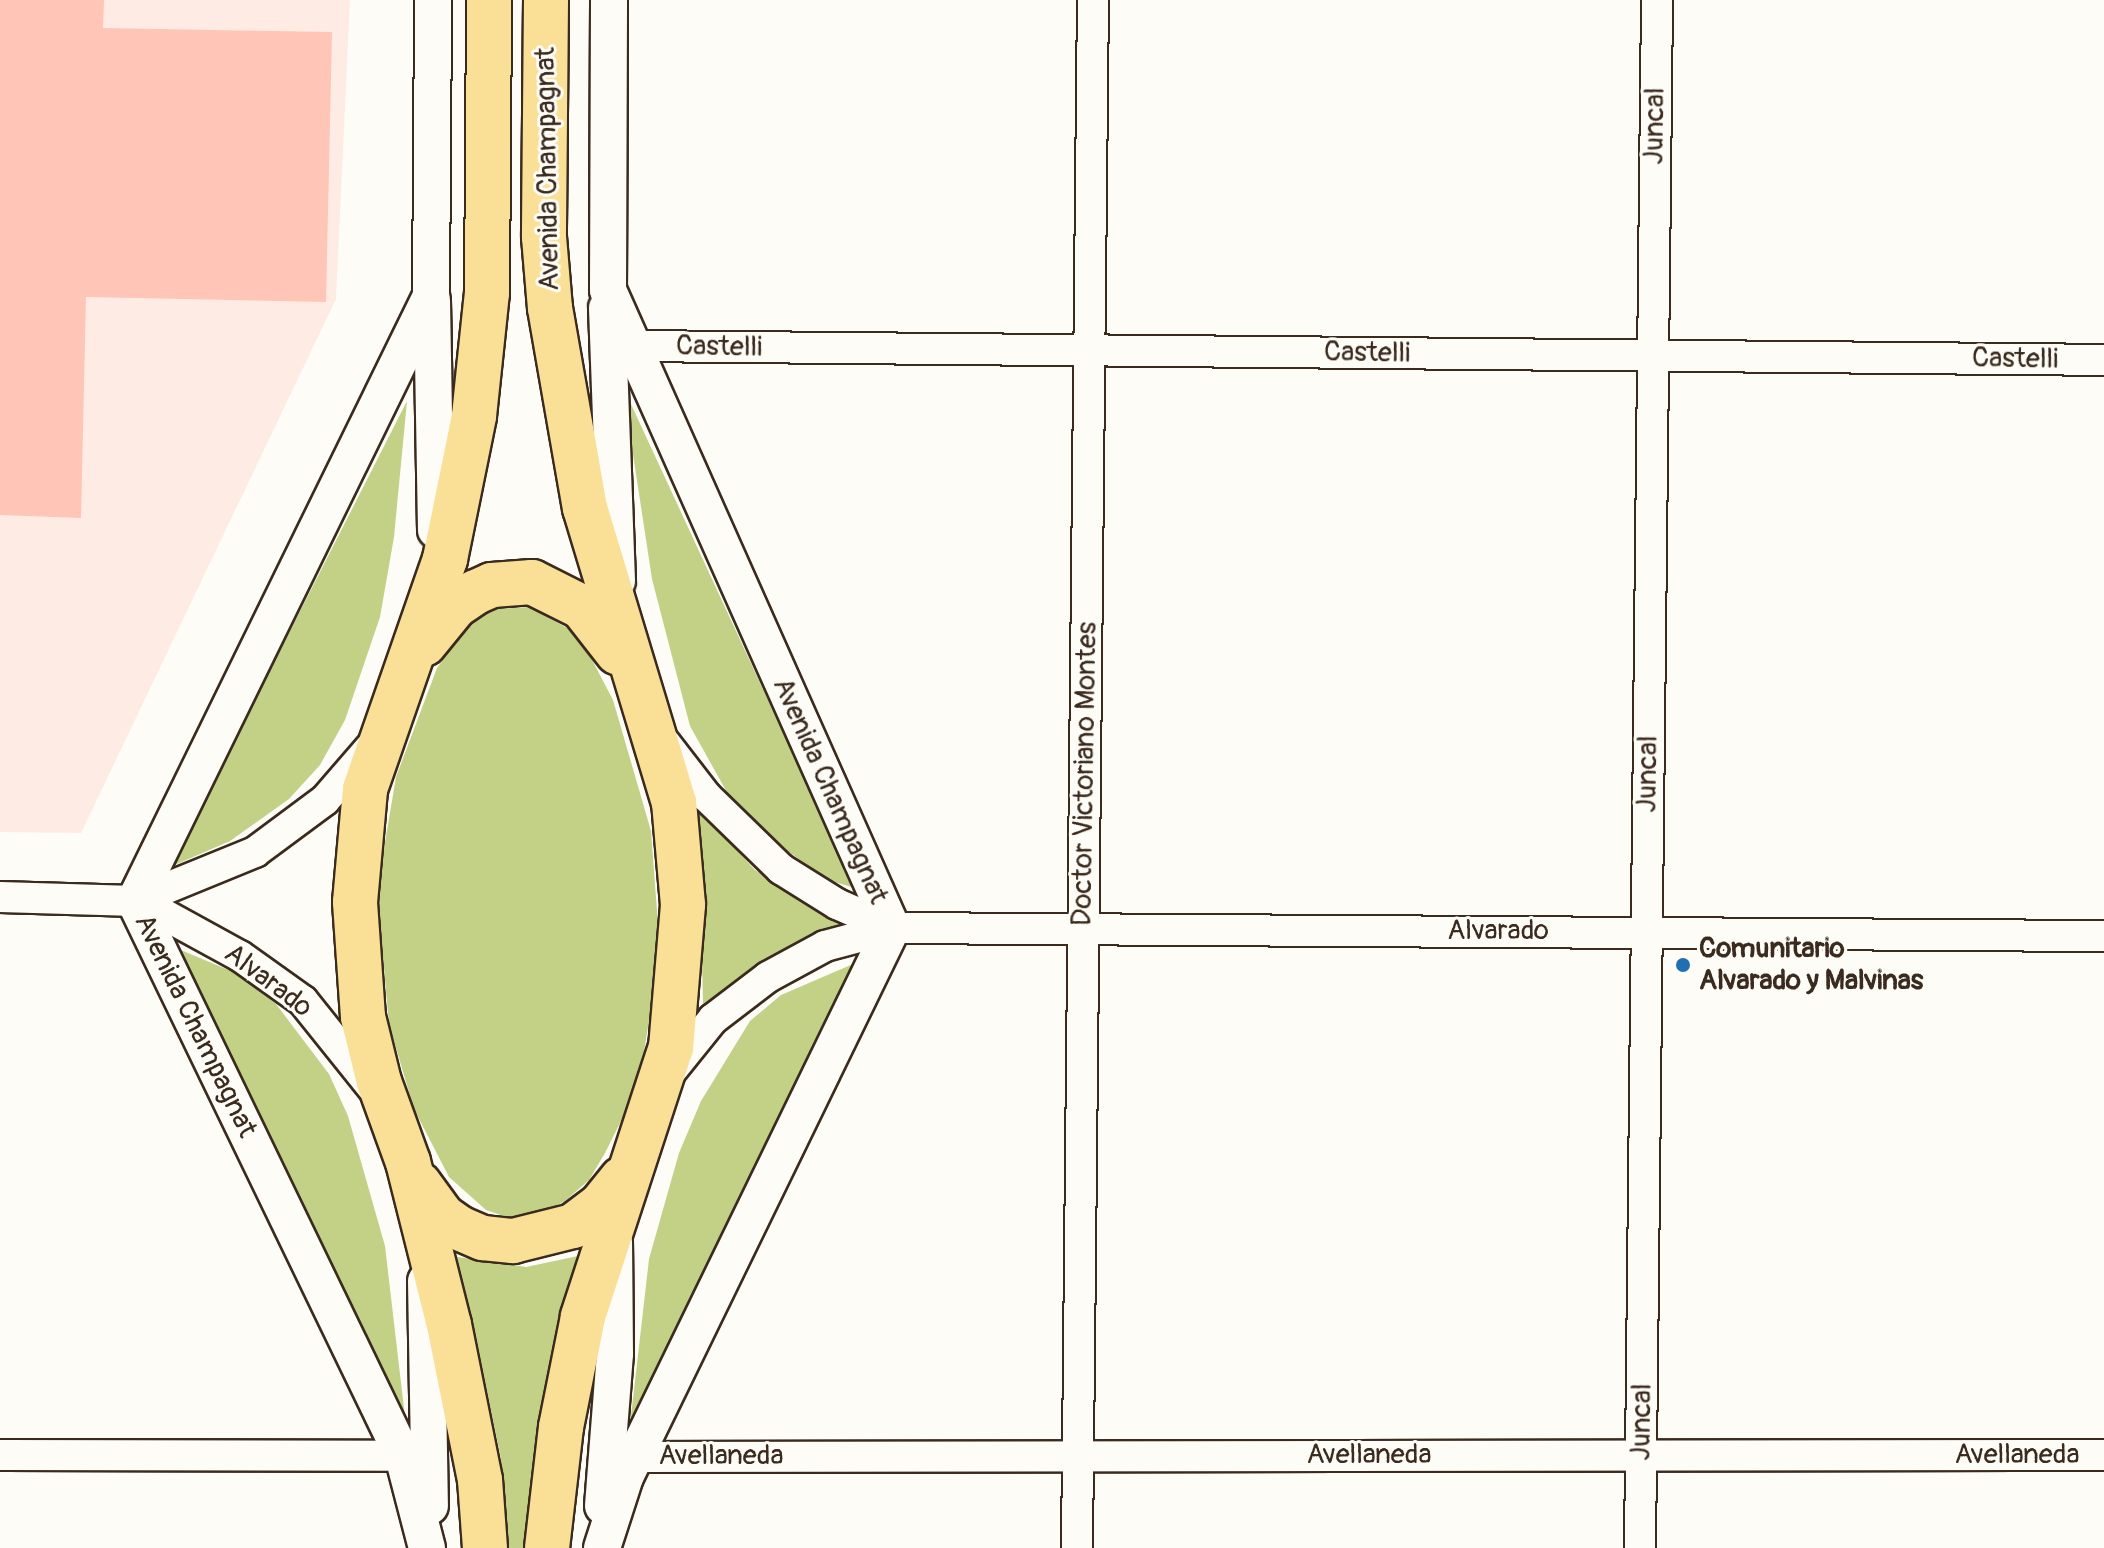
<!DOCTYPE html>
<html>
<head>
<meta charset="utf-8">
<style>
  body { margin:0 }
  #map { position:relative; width:2104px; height:1548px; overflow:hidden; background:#fdfcf7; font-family:Pangolin,sans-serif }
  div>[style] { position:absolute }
  .built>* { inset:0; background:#feece4 }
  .green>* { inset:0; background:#c3d186 }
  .building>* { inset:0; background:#ffc5b6 }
  .roads { filter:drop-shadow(2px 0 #3b2a1e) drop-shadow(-2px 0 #3b2a1e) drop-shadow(0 2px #3b2a1e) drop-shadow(0 -2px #3b2a1e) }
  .minor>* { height:30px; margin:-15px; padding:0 15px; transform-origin:15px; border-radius:15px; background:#fdfcf7 }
  .tertiary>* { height:36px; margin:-18px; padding:0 18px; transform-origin:18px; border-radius:18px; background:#fdfcf7 }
  .trunk>* { height:44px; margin:-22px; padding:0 22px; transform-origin:22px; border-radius:22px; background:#f9e096 }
  .dots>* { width:22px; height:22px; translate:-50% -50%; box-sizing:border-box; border:4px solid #fdfcf7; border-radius:50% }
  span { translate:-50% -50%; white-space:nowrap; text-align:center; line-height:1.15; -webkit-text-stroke:6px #fdfcf7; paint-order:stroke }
  .street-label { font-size:28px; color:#3b2a1e }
  .poi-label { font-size:28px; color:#3b2a1e; font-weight:700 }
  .left { translate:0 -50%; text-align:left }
</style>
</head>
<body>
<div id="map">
  <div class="built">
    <div style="clip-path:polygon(0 0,350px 0,336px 299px,81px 833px,0 832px)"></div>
  </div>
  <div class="green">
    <div style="clip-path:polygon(407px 401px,394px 537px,380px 617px,345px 720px,320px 765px,289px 799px,230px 841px,170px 867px)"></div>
    <div style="clip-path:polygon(630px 402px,855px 888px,828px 880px,758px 830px,729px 796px,690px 726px,652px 579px,631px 441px)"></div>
    <div style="clip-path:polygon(529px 607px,569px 629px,590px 656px,613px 700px,651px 831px,660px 951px,643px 1058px,625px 1113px,605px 1153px,589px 1180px,565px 1201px,538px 1215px,510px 1218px,486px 1210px,449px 1177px,414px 1109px,389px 1024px,377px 890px,396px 777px,437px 668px,475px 617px,493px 609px)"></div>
    <div style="clip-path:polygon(691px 801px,755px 870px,825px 912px,860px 926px,775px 956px,703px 1004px,700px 870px)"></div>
    <div style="clip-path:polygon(176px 948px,238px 974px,276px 1004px,329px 1074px,348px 1116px,385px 1246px,407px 1434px)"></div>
    <div style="clip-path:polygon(860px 961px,630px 1425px,649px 1259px,679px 1153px,701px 1101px,750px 1021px,781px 995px)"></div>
    <div style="clip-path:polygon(451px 1256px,526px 1267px,578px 1256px,543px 1394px,524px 1548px,505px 1548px,501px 1459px,475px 1332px)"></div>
  </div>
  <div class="building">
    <div style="clip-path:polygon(0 0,104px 0,103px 28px,332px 32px,326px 302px,86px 297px,81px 518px,0 515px)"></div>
  </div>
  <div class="roads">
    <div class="minor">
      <div style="left:630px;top:346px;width:1474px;rotate:0.54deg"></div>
      <div style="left:665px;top:743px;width:67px;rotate:52.3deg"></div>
      <div style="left:706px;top:796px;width:105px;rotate:44.2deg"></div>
      <div style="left:781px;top:869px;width:66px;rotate:32deg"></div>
      <div style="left:837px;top:904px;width:60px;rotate:23.6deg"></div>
      <div style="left:0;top:897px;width:135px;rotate:1.7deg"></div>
      <div style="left:135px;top:901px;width:21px;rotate:23deg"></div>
      <div style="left:154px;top:909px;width:98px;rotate:28.7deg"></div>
      <div style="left:240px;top:956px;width:77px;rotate:35.5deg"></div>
      <div style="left:303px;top:1001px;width:110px;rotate:51.3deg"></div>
      <div style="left:135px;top:901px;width:130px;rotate:-22.2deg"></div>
      <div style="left:255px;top:852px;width:87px;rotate:-36.6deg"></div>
      <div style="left:325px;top:800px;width:69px;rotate:-49.1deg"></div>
      <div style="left:671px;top:1071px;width:67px;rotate:-51.1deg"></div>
      <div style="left:713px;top:1019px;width:69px;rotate:-37.4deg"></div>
      <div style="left:768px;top:977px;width:65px;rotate:-28.5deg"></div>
      <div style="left:825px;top:946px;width:69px;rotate:-15deg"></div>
      <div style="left:892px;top:928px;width:1212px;rotate:0.38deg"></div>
      <div style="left:0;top:1455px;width:403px;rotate:0.1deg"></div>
      <div style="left:635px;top:1457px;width:1469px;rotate:-0.08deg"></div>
      <div style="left:1077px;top:1548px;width:1548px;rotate:-89.41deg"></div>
      <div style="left:1640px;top:1548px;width:1548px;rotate:-89.37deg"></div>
    </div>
    <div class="tertiary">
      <div style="left:432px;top:301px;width:229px;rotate:89deg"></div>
      <div style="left:607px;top:308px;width:273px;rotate:87.9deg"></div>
      <div style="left:426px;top:1281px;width:225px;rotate:89deg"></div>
      <div style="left:603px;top:1506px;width:152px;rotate:-85.5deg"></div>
      <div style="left:615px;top:1354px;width:112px;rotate:-90.5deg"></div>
      <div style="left:427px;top:1548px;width:95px;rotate:-104.6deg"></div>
      <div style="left:403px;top:1456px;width:616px;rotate:-115.78deg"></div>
      <div style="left:135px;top:901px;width:674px;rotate:-63.93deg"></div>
      <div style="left:431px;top:296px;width:296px;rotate:-89.6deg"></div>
      <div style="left:602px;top:1548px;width:75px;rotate:-72.1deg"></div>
      <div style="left:625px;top:1477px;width:610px;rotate:-64.06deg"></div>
      <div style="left:892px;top:928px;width:698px;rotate:-114deg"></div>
      <div style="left:608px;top:290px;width:290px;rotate:-89.8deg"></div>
    </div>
    <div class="trunk">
      <div style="left:546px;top:0;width:237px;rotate:90.5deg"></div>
      <div style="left:544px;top:237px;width:71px;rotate:85.2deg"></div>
      <div style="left:550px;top:308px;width:203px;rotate:80.1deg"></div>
      <div style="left:585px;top:508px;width:307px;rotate:73.2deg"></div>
      <div style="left:674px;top:802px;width:103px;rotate:85deg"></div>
      <div style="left:683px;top:905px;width:143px;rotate:94.8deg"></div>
      <div style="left:671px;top:1047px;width:284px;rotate:108.1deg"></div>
      <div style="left:583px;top:1317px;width:112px;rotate:101.3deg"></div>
      <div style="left:561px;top:1427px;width:122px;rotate:96.6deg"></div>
      <div style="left:424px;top:644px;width:49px;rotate:-50.8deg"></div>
      <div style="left:455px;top:606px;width:25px;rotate:-34deg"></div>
      <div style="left:476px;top:592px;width:17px;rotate:-24deg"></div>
      <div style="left:492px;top:585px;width:40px;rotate:-4.3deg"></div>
      <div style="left:532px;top:582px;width:56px;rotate:26.6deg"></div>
      <div style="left:582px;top:607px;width:58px;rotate:52deg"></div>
      <div style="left:419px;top:1184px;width:39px;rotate:54deg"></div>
      <div style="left:442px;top:1216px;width:21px;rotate:35deg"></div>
      <div style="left:459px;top:1228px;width:26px;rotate:23deg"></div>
      <div style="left:483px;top:1238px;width:30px;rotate:6deg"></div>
      <div style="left:513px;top:1241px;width:62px;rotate:-14deg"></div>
      <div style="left:573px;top:1226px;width:34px;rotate:-37deg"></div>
      <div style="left:600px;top:1206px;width:35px;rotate:-51deg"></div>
      <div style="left:485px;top:1548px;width:68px;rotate:-94.2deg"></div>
      <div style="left:480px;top:1480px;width:158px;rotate:-101.3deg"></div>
      <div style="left:449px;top:1325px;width:168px;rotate:-104.1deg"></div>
      <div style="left:408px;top:1162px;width:85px;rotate:-109.9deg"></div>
      <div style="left:379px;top:1082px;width:67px;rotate:-103.8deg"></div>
      <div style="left:363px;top:1017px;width:115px;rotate:-94deg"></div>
      <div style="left:355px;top:902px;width:113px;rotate:-84.9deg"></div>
      <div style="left:365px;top:789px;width:244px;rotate:-70.8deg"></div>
      <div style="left:445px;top:559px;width:146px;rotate:-78.5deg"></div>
      <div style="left:474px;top:416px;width:124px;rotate:-84deg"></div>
      <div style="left:487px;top:293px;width:293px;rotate:-89.6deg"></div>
    </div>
  </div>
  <div class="dots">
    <div style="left:1683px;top:965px;background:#1f6fb2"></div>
  </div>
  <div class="street-label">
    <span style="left:1655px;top:126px;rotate:-89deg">Juncal</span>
    <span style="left:548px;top:169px;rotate:-91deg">Avenida Champagnat</span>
    <span style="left:719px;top:347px;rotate:1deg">Castelli</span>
    <span style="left:1367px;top:353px;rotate:1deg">Castelli</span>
    <span style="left:2015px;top:359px;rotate:1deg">Castelli</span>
    <span style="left:1085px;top:774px;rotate:-89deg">Doctor Victoriano Montes</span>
    <span style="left:1648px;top:774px;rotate:-89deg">Juncal</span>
    <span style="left:830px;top:791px;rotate:66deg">Avenida Champagnat</span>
    <span style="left:1498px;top:931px">Alvarado</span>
    <span style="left:268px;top:981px;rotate:37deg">Alvarado</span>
    <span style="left:195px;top:1026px;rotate:64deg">Avenida Champagnat</span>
    <span style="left:1642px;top:1422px;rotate:-89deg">Juncal</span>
    <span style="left:1369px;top:1455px">Avellaneda</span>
    <span style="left:2017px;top:1455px">Avellaneda</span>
    <span style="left:721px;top:1456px">Avellaneda</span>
  </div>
  <div class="poi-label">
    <span class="left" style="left:1699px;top:965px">Comunitario<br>Alvarado y Malvinas</span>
  </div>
</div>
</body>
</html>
